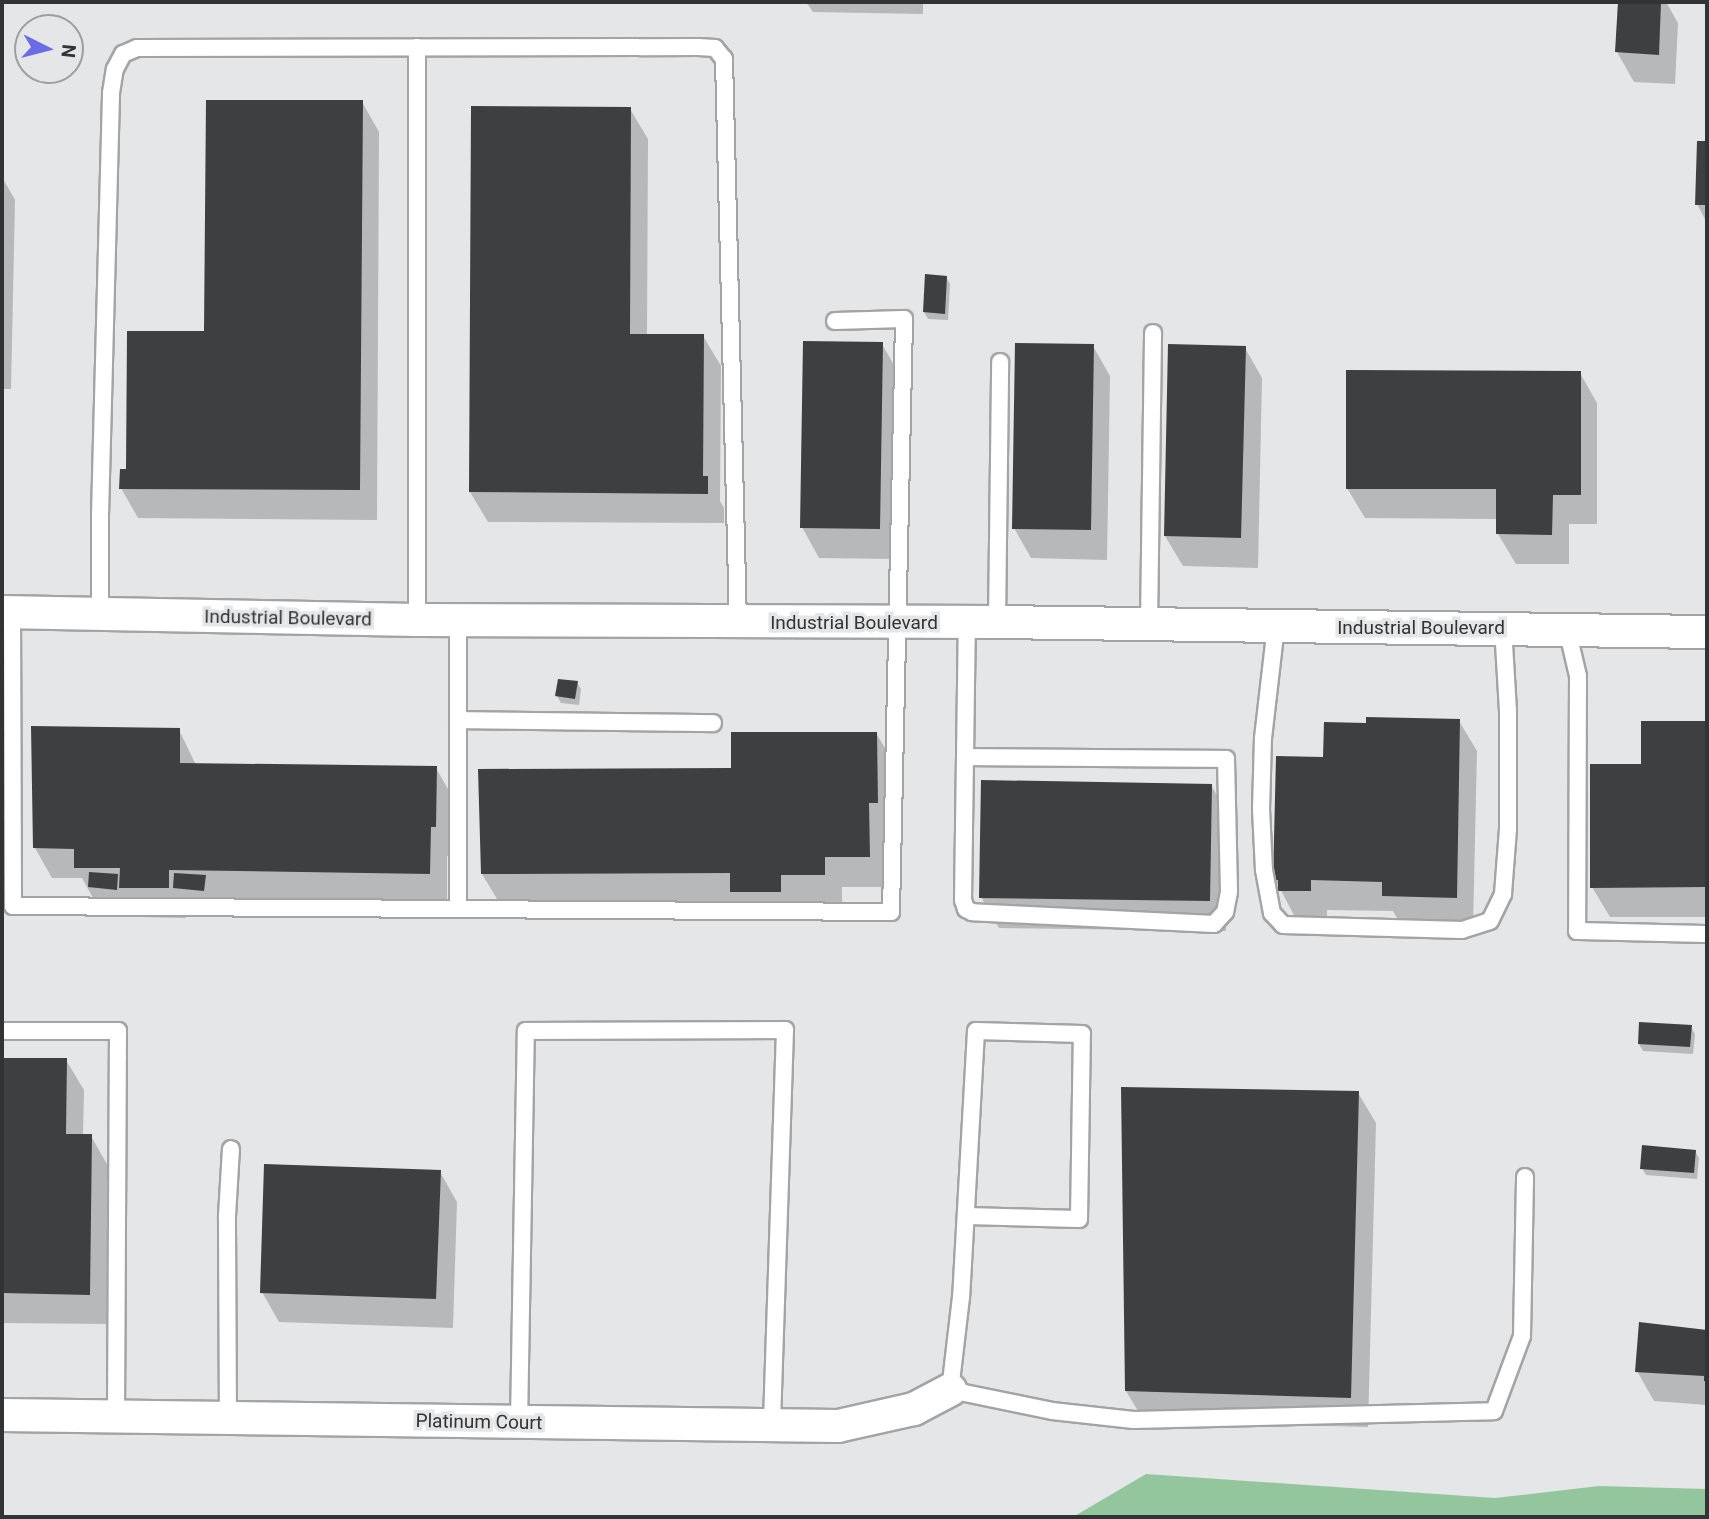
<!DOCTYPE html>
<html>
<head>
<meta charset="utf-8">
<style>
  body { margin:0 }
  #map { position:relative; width:1709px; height:1519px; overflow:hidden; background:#e4e6e8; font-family:Roboto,sans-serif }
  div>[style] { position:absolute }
  .green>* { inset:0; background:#94c69d }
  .shadow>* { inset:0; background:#0003 }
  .building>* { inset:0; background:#3e3f41 }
  .roads { filter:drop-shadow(2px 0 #a3a4a6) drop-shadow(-2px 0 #a3a4a6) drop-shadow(0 2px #a3a4a6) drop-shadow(0 -2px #a3a4a6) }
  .service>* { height:16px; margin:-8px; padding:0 8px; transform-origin:8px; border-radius:8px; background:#fff }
  .minor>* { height:32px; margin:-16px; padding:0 16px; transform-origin:16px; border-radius:16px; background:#fff }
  span { translate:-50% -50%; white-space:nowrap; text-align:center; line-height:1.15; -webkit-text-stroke:7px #e4e6e8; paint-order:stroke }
  .street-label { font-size:19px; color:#323334 }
  .frame { position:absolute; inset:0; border:4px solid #323334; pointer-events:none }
  .north { position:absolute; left:14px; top:14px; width:70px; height:70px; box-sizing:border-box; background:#e4e6e8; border:2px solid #9d9ea0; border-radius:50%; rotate:96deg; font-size:19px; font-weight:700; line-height:28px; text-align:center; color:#323334 }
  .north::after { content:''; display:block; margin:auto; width:24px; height:32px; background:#6a6ce6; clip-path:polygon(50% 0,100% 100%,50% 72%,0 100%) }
</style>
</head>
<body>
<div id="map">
  <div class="green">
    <div style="clip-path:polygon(1146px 1474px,1495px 1498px,1599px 1486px,1707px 1489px,1707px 1517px,1073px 1517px)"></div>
  </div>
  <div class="shadow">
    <div style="clip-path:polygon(806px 2px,923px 2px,923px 14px,813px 12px)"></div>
    <div style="clip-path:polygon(1620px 2px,1666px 2px,1678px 23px,1675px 84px,1634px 82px,1617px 52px)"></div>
    <div style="clip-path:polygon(362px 102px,379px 132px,377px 520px,138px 518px,121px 488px,128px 471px,206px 333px)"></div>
    <div style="clip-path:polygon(630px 109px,648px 139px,647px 336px,703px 336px,721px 366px,720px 501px,724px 508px,724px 523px,488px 522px,470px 492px)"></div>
    <div style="clip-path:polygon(1698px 143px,1707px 143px,1707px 223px,1697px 204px)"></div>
    <div style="clip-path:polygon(2px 177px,15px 200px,11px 389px,2px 389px)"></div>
    <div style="clip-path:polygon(946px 277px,950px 284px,948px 320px,928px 319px,924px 312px)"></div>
    <div style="clip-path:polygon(882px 344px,899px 374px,896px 559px,819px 558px,802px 527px)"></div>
    <div style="clip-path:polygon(1093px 346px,1110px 376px,1107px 560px,1031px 558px,1014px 528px)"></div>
    <div style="clip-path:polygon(1245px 348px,1262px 378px,1258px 568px,1183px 566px,1165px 536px)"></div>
    <div style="clip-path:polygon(1580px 373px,1597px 403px,1597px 524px,1569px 524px,1569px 564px,1516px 564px,1498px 534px,1498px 519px,1365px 518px,1347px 488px)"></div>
    <div style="clip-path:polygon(577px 682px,581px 689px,579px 705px,561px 703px,557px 696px)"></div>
    <div style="clip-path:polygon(1459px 721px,1477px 751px,1473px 927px,1401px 925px,1393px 911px,1327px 910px,1327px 921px,1297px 921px,1275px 879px,1325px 759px,1368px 725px)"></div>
    <div style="clip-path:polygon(1642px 723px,1707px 723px,1707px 917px,1610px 917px,1592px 887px,1643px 766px)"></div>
    <div style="clip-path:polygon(179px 730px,196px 765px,436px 768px,453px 798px,452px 856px,447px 856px,447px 903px,186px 900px,186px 918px,139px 917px,127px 898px,93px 898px,82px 878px,52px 878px,35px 848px)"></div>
    <div style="clip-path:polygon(876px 733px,894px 763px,886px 887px,842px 887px,842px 905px,797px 905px,797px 921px,749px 921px,738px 903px,500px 904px,482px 874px,733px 770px)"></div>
    <div style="clip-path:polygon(1211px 785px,1228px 815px,1226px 931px,999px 928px,981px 897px)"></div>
    <div style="clip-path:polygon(1691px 1027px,1695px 1034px,1693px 1054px,1643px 1051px,1639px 1044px)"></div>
    <div style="clip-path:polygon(2px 1059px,66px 1060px,84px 1090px,83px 1136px,91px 1136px,108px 1166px,106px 1324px,2px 1323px)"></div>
    <div style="clip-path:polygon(1358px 1093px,1376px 1123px,1368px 1427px,1144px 1421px,1126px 1391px)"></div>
    <div style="clip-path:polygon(1695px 1151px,1699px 1158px,1697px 1179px,1646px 1175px,1642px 1168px)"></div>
    <div style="clip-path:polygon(440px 1172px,457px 1202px,453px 1328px,279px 1322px,262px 1292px)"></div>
    <div style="clip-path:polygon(1640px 1324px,1707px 1331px,1707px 1405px,1654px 1401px,1637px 1371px)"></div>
  </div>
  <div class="building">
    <div style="clip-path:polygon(1618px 2px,1661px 2px,1659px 55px,1615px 52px)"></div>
    <div style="clip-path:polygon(206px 100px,363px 100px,360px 490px,119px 489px,120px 469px,126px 469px,127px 331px,204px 331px)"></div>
    <div style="clip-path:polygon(471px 106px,631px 107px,630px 334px,704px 334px,703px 476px,708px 476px,708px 494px,469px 492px)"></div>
    <div style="clip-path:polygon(1697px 141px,1707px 141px,1707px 205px,1695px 205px)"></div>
    <div style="clip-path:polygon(925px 274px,947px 276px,945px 314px,923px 312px)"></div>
    <div style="clip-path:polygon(803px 341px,883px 342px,880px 529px,800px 528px)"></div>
    <div style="clip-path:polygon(1015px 343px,1094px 344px,1091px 530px,1012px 529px)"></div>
    <div style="clip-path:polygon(1168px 344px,1246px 346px,1241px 538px,1164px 536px)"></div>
    <div style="clip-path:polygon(1346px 370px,1581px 371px,1581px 495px,1553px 495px,1552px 535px,1496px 534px,1496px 489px,1346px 489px)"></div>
    <div style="clip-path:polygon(558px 679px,578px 681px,575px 699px,555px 696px)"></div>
    <div style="clip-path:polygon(1366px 717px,1460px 719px,1457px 898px,1382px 896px,1382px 882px,1311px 880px,1311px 891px,1278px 891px,1278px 880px,1273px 880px,1276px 756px,1323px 757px,1324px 722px,1366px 723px)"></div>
    <div style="clip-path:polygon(1641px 721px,1707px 721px,1707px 887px,1590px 888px,1590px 764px,1641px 764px)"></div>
    <div style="clip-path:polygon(31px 726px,180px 728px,180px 763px,437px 766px,436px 827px,431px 827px,430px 874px,169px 870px,169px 888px,119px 888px,120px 868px,74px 868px,74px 849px,33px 848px)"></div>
    <div style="clip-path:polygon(731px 732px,877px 732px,878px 803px,869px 803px,870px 857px,825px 857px,825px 875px,781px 875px,781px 892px,730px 892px,730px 873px,481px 874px,478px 769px,731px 768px)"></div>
    <div style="clip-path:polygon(981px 780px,1212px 784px,1210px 901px,979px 898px)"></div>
    <div style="clip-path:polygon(89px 872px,118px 874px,117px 890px,88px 887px)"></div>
    <div style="clip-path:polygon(174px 873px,206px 875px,204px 891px,173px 888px)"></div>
    <div style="clip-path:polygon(1639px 1022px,1692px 1025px,1690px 1047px,1638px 1044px)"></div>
    <div style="clip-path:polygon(2px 1058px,67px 1058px,66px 1134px,92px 1134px,90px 1295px,2px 1293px)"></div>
    <div style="clip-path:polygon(1121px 1087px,1359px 1091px,1351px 1398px,1125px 1391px)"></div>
    <div style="clip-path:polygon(1642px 1145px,1696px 1150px,1694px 1173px,1640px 1169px)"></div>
    <div style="clip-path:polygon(264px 1164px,441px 1170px,436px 1299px,260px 1293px)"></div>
    <div style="clip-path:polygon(1639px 1322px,1707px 1330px,1707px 1382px,1704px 1381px,1704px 1376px,1635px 1372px)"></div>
  </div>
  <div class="roads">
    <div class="service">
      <div style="left:12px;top:613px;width:293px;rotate:89.8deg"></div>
      <div style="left:13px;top:906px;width:878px;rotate:0.39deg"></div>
      <div style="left:891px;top:912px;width:593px;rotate:-88.74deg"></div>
      <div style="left:904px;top:319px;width:69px;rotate:178.3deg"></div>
      <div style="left:100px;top:615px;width:100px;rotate:-90deg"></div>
      <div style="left:100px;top:515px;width:422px;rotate:-88.5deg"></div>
      <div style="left:111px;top:93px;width:24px;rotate:-81deg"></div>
      <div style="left:115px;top:69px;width:17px;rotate:-62deg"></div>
      <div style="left:123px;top:54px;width:15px;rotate:-23deg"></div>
      <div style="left:137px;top:48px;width:561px;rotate:-0.1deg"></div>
      <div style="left:698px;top:47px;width:17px;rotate:3deg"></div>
      <div style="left:715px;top:48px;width:14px;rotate:51deg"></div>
      <div style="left:724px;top:59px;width:564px;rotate:88.58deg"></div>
      <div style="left:417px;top:620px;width:573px;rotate:-90deg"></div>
      <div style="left:997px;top:622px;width:260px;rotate:-89.3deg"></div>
      <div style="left:1149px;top:624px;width:291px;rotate:-89.2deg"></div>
      <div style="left:1276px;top:626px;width:113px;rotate:96.6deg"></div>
      <div style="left:1263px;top:738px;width:71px;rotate:91.6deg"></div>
      <div style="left:1261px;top:809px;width:61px;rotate:87.2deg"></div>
      <div style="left:1264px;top:870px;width:44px;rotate:79.5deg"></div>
      <div style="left:1272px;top:913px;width:16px;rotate:47deg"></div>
      <div style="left:1283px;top:925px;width:179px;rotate:1.6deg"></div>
      <div style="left:1462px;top:930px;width:29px;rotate:-18deg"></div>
      <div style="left:1490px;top:921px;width:30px;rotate:-64deg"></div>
      <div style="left:1503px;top:894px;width:65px;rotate:-85.6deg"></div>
      <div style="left:1508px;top:829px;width:118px;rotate:-90deg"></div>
      <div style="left:1508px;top:711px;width:83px;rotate:-93.4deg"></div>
      <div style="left:1567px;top:629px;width:48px;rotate:76.8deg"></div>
      <div style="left:1578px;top:676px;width:255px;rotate:90.2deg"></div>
      <div style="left:1577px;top:931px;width:130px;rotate:1.3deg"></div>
      <div style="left:458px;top:720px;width:255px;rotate:0.7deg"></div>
      <div style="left:965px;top:757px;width:261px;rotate:0.4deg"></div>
      <div style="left:1226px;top:759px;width:133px;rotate:88.7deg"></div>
      <div style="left:1229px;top:892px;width:20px;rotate:101deg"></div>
      <div style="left:1225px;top:912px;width:16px;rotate:133deg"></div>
      <div style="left:1214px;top:924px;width:242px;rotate:-177.2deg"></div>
      <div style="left:972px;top:912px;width:7px;rotate:-153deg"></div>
      <div style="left:966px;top:909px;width:9px;rotate:-108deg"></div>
      <div style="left:963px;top:900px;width:277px;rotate:-89.2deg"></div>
      <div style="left:458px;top:909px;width:290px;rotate:-90deg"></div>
      <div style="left:2px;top:1031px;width:116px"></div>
      <div style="left:118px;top:1031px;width:386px;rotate:90.3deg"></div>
      <div style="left:966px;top:1216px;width:113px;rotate:1.5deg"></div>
      <div style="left:1079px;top:1219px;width:185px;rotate:-89.1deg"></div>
      <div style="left:1082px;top:1034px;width:106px;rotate:-178.4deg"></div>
      <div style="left:976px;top:1031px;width:266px;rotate:93.2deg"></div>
      <div style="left:961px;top:1297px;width:94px;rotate:96.7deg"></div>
      <div style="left:950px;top:1390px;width:104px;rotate:11.6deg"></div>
      <div style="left:1052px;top:1411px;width:82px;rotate:6.3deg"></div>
      <div style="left:1134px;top:1420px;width:360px;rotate:-1.4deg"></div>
      <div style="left:1494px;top:1411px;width:80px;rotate:-69.5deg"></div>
      <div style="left:1522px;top:1336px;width:159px;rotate:-88.9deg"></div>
      <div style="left:228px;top:1418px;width:202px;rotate:-90.3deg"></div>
      <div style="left:227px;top:1216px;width:67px;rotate:-86.6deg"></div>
      <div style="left:519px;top:1423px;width:392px;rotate:-89deg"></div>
      <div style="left:526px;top:1031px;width:259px;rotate:-0.2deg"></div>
      <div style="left:785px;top:1030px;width:397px;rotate:91.9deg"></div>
    </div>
    <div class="minor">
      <div style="left:2px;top:612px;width:415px;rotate:1.1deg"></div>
      <div style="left:417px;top:620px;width:580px;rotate:0.2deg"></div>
      <div style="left:997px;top:622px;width:710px;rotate:0.81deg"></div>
      <div style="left:2px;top:1415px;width:836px;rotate:0.75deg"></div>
      <div style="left:838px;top:1426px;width:78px;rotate:-12.6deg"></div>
      <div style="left:914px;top:1409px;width:41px;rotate:-27.8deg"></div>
    </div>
  </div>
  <div class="street-label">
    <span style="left:288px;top:618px;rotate:1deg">Industrial Boulevard</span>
    <span style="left:854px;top:623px">Industrial Boulevard</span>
    <span style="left:1421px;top:628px">Industrial Boulevard</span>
    <span style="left:479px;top:1422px;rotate:1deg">Platinum Court</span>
  </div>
  <div class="frame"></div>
  <div class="north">N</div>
</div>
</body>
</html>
